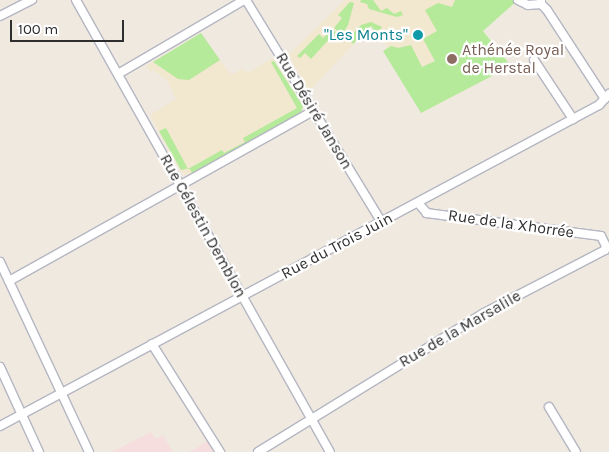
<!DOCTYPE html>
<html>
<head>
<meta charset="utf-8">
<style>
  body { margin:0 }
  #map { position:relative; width:609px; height:452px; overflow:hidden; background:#f0e9e0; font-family:Karla,sans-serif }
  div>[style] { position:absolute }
  .education>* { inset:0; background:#f2e7cf }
  .medical>* { inset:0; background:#f6ddde }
  .green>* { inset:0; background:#b4ea99 }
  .roads { filter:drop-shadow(1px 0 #b4b6c2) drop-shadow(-1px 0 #b4b6c2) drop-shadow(0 1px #b4b6c2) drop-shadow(0 -1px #b4b6c2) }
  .minor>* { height:8px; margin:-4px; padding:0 4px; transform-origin:4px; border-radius:4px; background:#fff }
  .dots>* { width:14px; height:14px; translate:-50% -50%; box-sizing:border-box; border:2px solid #fff; border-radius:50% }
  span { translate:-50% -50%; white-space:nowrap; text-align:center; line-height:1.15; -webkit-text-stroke:4.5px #fff; paint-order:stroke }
  .culture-label { font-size:16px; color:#0d838f }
  .right { translate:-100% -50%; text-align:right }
  .education-label { font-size:16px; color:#785e54 }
  .left { translate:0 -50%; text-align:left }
  .street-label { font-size:16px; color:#2e2e2e }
  .scale { position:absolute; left:10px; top:20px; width:114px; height:22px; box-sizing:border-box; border:2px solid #2e2e2e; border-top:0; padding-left:6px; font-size:15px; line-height:18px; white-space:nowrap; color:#2e2e2e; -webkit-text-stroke:4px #fff; paint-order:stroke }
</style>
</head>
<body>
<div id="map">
  <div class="education">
    <div style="clip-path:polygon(345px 0,457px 0,511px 66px,421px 113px,400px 63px,371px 26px,309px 91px,288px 55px)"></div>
    <div style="clip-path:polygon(201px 33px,231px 75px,243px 68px,247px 73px,273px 58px,303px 106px,301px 113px,190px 175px,182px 173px,150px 115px,176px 99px,167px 80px,153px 70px,150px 72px,146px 66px)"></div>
  </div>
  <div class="medical">
    <div style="clip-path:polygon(151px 432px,156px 439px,163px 435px,173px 452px,112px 452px)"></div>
    <div style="clip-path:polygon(207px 441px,213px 452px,189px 452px,198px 447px)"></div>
  </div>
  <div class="green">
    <div style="clip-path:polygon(361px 0,373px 0,381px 11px,387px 8px,394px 14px,401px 11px,403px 15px,397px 17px,369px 9px,367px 4px,360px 2px)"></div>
    <div style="clip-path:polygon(455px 0,518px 0,483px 31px,511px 66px,421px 113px,383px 51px,391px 46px,398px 48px,411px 45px,422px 67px,435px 61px,423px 39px,437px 31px,425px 10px,438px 3px,452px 7px)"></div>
    <div style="clip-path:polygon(350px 2px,354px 3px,348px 25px,342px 35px,334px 28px,342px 18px,338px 15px)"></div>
    <div style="clip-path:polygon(371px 22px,382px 27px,377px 34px,371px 26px,353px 44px,348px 39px,361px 25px)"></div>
    <div style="clip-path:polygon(332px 29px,341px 37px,339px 39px,333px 35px,311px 59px,305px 53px,300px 58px,297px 56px,319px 34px,323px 38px)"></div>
    <div style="clip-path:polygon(201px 33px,220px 60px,189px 80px,178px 79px,153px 62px)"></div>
    <div style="clip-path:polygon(274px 61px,303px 106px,301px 113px,192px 173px,189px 168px,181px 170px,159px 131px,166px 128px,188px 169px,222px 150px,224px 153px,245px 142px,243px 138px,297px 108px,271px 62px)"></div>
  </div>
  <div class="roads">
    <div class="minor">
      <div style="left:76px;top:0;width:518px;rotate:60.67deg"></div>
      <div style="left:246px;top:0;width:259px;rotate:58.6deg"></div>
      <div style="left:518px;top:0;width:11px;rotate:27deg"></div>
      <div style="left:528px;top:5px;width:13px;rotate:-4deg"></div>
      <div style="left:541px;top:0;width:4px;rotate:90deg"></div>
      <div style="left:541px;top:4px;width:8px;rotate:45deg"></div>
      <div style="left:547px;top:10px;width:106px;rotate:56.9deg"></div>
      <div style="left:0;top:16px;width:36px;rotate:-27deg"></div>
      <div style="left:534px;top:60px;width:71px;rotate:56.5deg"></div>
      <div style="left:118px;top:74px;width:146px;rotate:-30.4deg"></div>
      <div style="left:0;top:262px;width:210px;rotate:64.9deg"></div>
      <div style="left:9px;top:281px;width:348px;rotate:-29.2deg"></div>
      <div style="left:152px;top:344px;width:128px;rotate:57.8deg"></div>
      <div style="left:0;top:367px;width:94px;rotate:65.4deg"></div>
      <div style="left:549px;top:407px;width:52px;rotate:59deg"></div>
      <div style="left:0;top:426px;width:680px;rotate:-28.19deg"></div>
      <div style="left:599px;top:105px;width:15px;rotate:-48deg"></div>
      <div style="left:258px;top:452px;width:265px;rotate:-31.6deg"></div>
      <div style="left:484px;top:313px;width:136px;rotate:-27.5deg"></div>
      <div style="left:605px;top:250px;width:4px;rotate:-76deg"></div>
      <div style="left:606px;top:246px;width:11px;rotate:-117deg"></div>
      <div style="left:601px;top:236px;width:176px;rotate:-172.5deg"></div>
      <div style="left:427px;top:213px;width:13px;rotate:-132deg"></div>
    </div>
  </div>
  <div class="dots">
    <div style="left:418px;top:35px;background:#0f9aa8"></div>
    <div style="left:452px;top:59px;background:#8d6e63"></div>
  </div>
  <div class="culture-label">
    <span class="right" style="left:408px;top:35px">"Les Monts"</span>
  </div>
  <div class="education-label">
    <span class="left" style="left:462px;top:59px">Athénée Royal<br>de Herstal</span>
  </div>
  <div class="street-label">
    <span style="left:314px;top:111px;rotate:59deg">Rue Désiré Janson</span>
    <span style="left:511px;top:224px;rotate:8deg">Rue de la Xhorrée</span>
    <span style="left:203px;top:226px;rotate:61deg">Rue Célestin Demblon</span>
    <span style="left:337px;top:246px;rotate:-28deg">Rue du Trois Juin</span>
    <span style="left:460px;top:329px;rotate:-30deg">Rue de la Marsalile</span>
  </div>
  <div class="scale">100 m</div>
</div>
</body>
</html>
